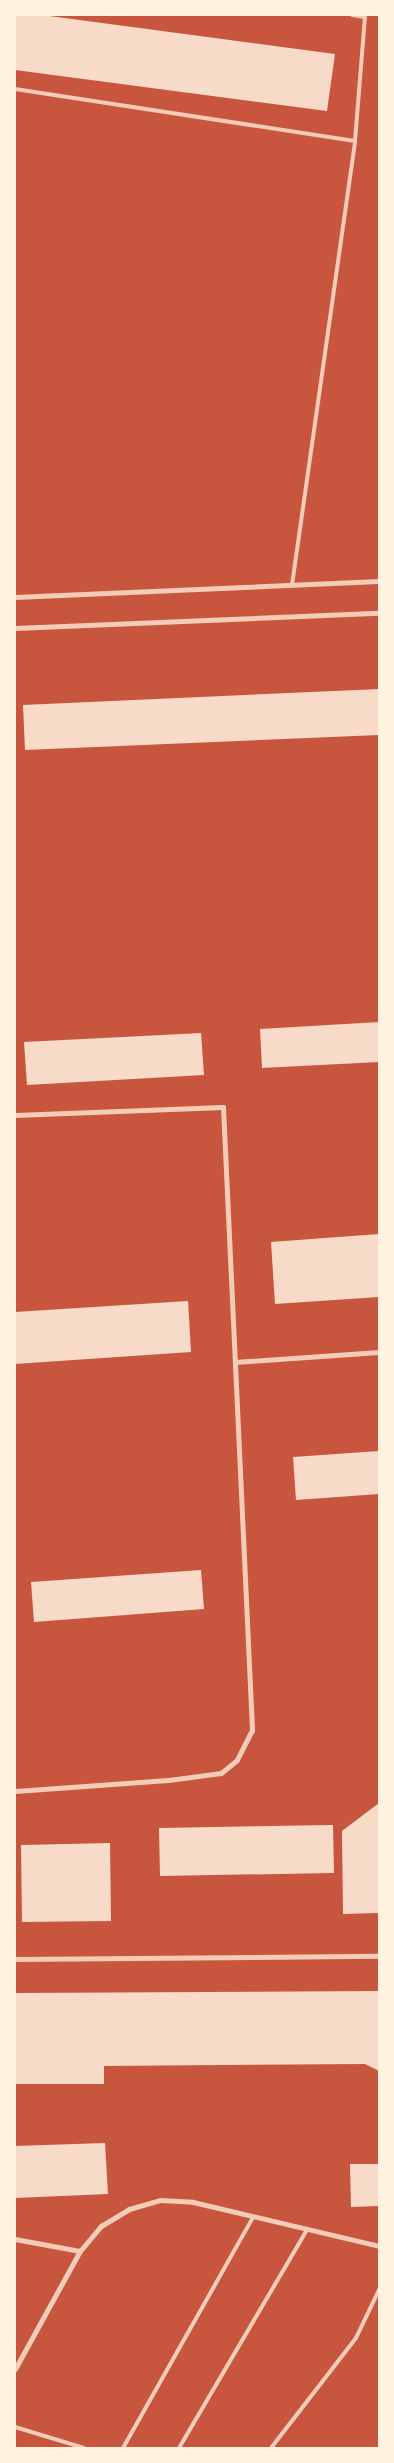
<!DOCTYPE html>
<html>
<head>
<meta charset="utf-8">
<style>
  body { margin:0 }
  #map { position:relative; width:394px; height:2463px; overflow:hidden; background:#c8553d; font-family:Cabin,sans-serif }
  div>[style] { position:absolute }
  .building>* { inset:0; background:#f7dbc8 }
  .service>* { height:4px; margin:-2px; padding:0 2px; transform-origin:2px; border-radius:2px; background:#f1ccb7 }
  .pedestrian>* { height:4.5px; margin:-2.25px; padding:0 2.25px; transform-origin:2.25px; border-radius:2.25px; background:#f1ccb7 }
  .minor>* { height:5px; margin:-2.5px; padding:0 2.5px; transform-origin:2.5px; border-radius:2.5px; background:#f1ccb7 }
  span { translate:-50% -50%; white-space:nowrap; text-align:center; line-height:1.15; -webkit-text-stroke:4px #fff3e0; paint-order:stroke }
  .frame { position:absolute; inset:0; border:16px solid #fff3e0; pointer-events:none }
</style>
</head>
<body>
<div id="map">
  <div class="building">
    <div style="clip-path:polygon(15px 15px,42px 15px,335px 54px,327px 111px,15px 70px)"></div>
    <div style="clip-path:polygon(379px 689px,379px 735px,25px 750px,23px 705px)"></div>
    <div style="clip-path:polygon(379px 1022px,379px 1062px,262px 1068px,260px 1029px)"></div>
    <div style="clip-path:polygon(201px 1033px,204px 1075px,27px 1085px,24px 1042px)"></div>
    <div style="clip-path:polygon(379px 1234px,379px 1297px,275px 1304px,271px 1242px)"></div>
    <div style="clip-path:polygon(188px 1301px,191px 1352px,15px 1364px,15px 1312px)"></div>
    <div style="clip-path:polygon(379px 1451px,379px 1494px,296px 1500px,293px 1457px)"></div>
    <div style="clip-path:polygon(201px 1570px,204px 1609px,34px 1622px,31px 1582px)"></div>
    <div style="clip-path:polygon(379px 1803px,379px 1913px,343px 1914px,342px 1831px)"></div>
    <div style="clip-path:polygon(333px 1825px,334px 1873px,160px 1876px,159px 1828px)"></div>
    <div style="clip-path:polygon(110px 1843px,111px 1921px,22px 1922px,21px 1845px)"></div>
    <div style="clip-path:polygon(379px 1991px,379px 2071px,365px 2064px,104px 2066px,104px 2084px,15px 2084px,15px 1993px)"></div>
    <div style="clip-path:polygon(105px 2143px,108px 2194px,15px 2198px,15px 2146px)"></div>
    <div style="clip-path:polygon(350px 2164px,379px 2164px,379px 2206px,351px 2207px)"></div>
  </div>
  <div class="service">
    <div style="left:15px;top:89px;width:344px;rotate:8.7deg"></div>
    <div style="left:292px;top:585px;width:448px;rotate:-81.9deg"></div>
    <div style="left:355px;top:141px;width:124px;rotate:-85.4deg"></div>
    <div style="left:365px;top:17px;width:13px;rotate:-171deg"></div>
    <div style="left:15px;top:2427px;width:72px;rotate:16.9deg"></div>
    <div style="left:123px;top:2448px;width:265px;rotate:-60.6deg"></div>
    <div style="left:179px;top:2448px;width:253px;rotate:-59.6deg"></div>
    <div style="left:271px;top:2448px;width:139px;rotate:-52.3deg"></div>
    <div style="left:356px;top:2338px;width:53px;rotate:-64.4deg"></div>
  </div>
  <div class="pedestrian">
    <div style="left:235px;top:1362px;width:144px;rotate:-4deg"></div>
  </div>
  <div class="minor">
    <div style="left:15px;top:597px;width:364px;rotate:-2.5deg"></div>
    <div style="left:15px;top:628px;width:364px;rotate:-2.4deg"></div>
    <div style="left:15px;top:1115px;width:208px;rotate:-2.2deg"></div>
    <div style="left:223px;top:1107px;width:624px;rotate:87.33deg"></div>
    <div style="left:252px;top:1730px;width:34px;rotate:117deg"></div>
    <div style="left:237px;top:1760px;width:21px;rotate:141deg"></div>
    <div style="left:221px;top:1773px;width:53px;rotate:172.5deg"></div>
    <div style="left:168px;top:1780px;width:153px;rotate:175.9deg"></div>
    <div style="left:15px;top:1959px;width:364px;rotate:-0.5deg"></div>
    <div style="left:15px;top:2239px;width:66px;rotate:10.5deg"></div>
    <div style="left:15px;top:2369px;width:135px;rotate:-61.2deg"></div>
    <div style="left:80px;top:2251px;width:33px;rotate:-50deg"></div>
    <div style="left:101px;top:2226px;width:33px;rotate:-31deg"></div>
    <div style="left:129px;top:2209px;width:32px;rotate:-16deg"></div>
    <div style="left:160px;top:2200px;width:33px;rotate:3deg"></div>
    <div style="left:193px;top:2202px;width:191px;rotate:13.3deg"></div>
  </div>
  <div class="frame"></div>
</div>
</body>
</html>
